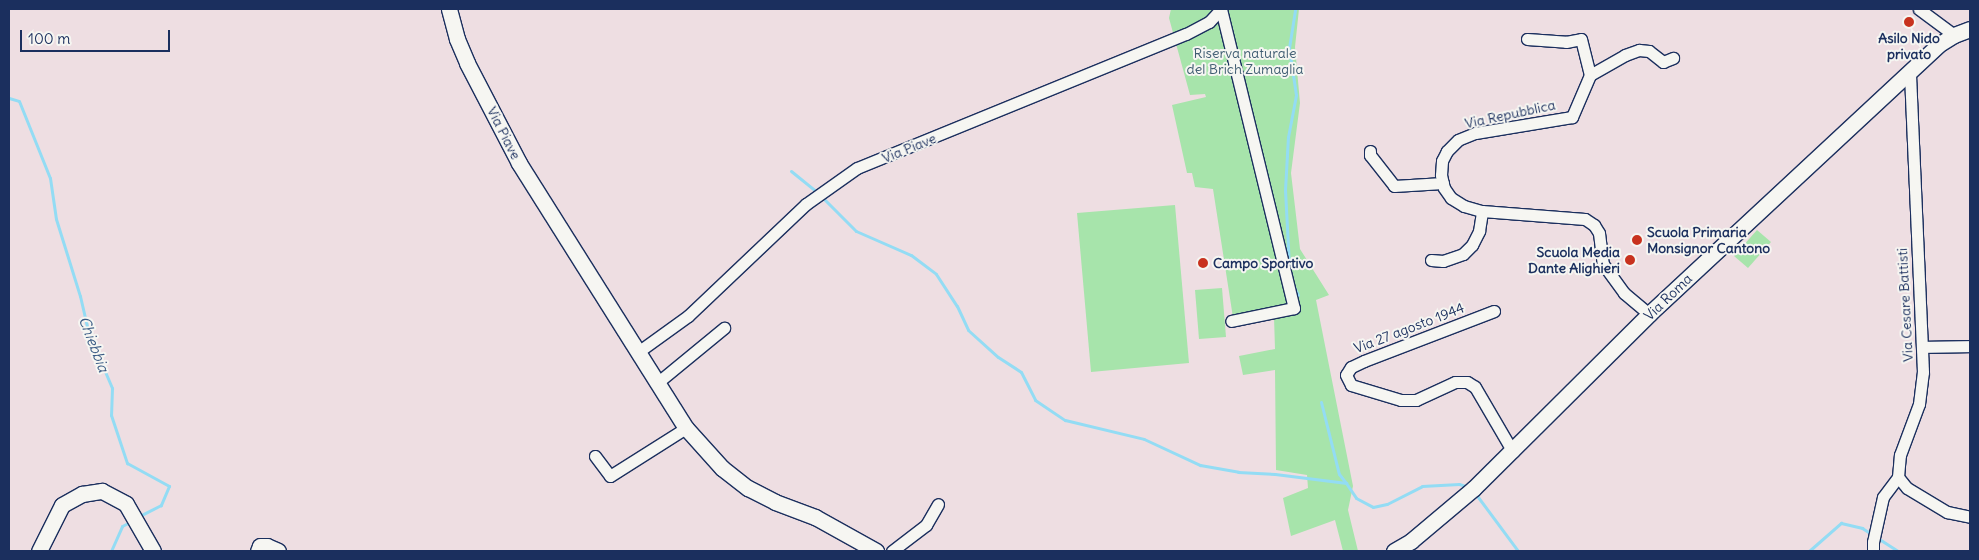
<!DOCTYPE html>
<html>
<head>
<meta charset="utf-8">
<style>
  body { margin:0 }
  #map { position:relative; width:1979px; height:560px; overflow:hidden; background:#eedee2; font-family:Delius,sans-serif }
  div>[style] { position:absolute }
  .green>* { inset:0; background:#a7e4ab }
  .stream>* { height:3px; margin:-1.5px; padding:0 1.5px; transform-origin:1.5px; border-radius:1.5px; background:#93dcf4 }
  .roads { filter:drop-shadow(1px 0 #1b2f5e) drop-shadow(-1px 0 #1b2f5e) drop-shadow(0 1px #1b2f5e) drop-shadow(0 -1px #1b2f5e) }
  .street>* { height:11px; margin:-5.5px; padding:0 5.5px; transform-origin:5.5px; border-radius:5.5px; background:#f6f6f2 }
  .secondary>* { height:15px; margin:-7.5px; padding:0 7.5px; transform-origin:7.5px; border-radius:7.5px; background:#f6f6f2 }
  .dots>* { width:14px; height:14px; translate:-50% -50%; box-sizing:border-box; border:2px solid #f6f6f2; border-radius:50% }
  span { translate:-50% -50%; white-space:nowrap; text-align:center; line-height:1.15; -webkit-text-stroke:4px #f6f6f2; paint-order:stroke }
  .poi-label { font-size:14px; color:#1b2f5e; font-weight:700 }
  .left { translate:0 -50%; text-align:left }
  .right { translate:-100% -50%; text-align:right }
  .park-label { font-size:14px; color:#3e5c71 }
  .street-label { font-size:14px; color:#1b2f5e }
  .water-label { font-size:15px; color:#395a84; font-style:italic }
  .frame { position:absolute; inset:0; border:10px solid #1b2f5e; pointer-events:none }
  .scale { position:absolute; left:20px; top:30px; width:150px; height:22px; box-sizing:border-box; border:2px solid #1b2f5e; border-top:0; padding-left:6px; font-size:15px; line-height:18px; white-space:nowrap; color:#1b2f5e; -webkit-text-stroke:4px #f6f6f2; paint-order:stroke }
</style>
</head>
<body>
<div id="map">
  <div class="green">
    <div style="clip-path:polygon(1171px 9px,1299px 9px,1295px 47px,1300px 103px,1291px 173px,1300px 249px,1329px 295px,1316px 300px,1353px 486px,1348px 510px,1358px 551px,1343px 551px,1335px 520px,1291px 536px,1283px 498px,1308px 488px,1307px 475px,1276px 470px,1275px 370px,1243px 375px,1239px 356px,1275px 349px,1274px 317px,1234px 324px,1213px 189px,1195px 187px,1192px 173px,1187px 173px,1172px 105px,1206px 97px,1205px 94px,1190px 95px,1169px 18px)"></div>
    <div style="clip-path:polygon(1175px 205px,1189px 363px,1091px 372px,1077px 213px)"></div>
    <div style="clip-path:polygon(1757px 230px,1771px 242px,1748px 268px,1734px 256px)"></div>
    <div style="clip-path:polygon(1222px 288px,1226px 337px,1199px 339px,1195px 290px)"></div>
  </div>
  <div class="stream">
    <div style="left:9px;top:98px;width:10px;rotate:17deg"></div>
    <div style="left:19px;top:101px;width:83px;rotate:68.1deg"></div>
    <div style="left:50px;top:178px;width:41px;rotate:81.7deg"></div>
    <div style="left:56px;top:219px;width:81px;rotate:72.7deg"></div>
    <div style="left:80px;top:296px;width:39px;rotate:77deg"></div>
    <div style="left:89px;top:334px;width:59px;rotate:66.9deg"></div>
    <div style="left:112px;top:388px;width:27px;rotate:92deg"></div>
    <div style="left:111px;top:415px;width:51px;rotate:71.6deg"></div>
    <div style="left:127px;top:463px;width:48px;rotate:28.7deg"></div>
    <div style="left:169px;top:486px;width:21px;rotate:113deg"></div>
    <div style="left:161px;top:505px;width:25px;rotate:153deg"></div>
    <div style="left:791px;top:171px;width:32px;rotate:39deg"></div>
    <div style="left:822px;top:197px;width:48px;rotate:45deg"></div>
    <div style="left:856px;top:231px;width:60px;rotate:23.6deg"></div>
    <div style="left:911px;top:255px;width:31px;rotate:37deg"></div>
    <div style="left:936px;top:274px;width:38px;rotate:57deg"></div>
    <div style="left:957px;top:306px;width:26px;rotate:65deg"></div>
    <div style="left:968px;top:330px;width:40px;rotate:42deg"></div>
    <div style="left:998px;top:357px;width:27px;rotate:33deg"></div>
    <div style="left:1021px;top:372px;width:31px;rotate:63deg"></div>
    <div style="left:1035px;top:400px;width:36px;rotate:34deg"></div>
    <div style="left:1065px;top:420px;width:81px;rotate:13.5deg"></div>
    <div style="left:1144px;top:439px;width:62px;rotate:24.9deg"></div>
    <div style="left:1200px;top:465px;width:39px;rotate:10deg"></div>
    <div style="left:1238px;top:472px;width:37px;rotate:3deg"></div>
    <div style="left:1275px;top:474px;width:72px;rotate:7.2deg"></div>
    <div style="left:1346px;top:483px;width:18px;rotate:56deg"></div>
    <div style="left:1356px;top:498px;width:19px;rotate:28deg"></div>
    <div style="left:1373px;top:507px;width:14px;rotate:-12deg"></div>
    <div style="left:1387px;top:504px;width:39px;rotate:-27deg"></div>
    <div style="left:1422px;top:486px;width:37px;rotate:-3deg"></div>
    <div style="left:1459px;top:484px;width:10px;rotate:17deg"></div>
    <div style="left:1289px;top:266px;width:76px;rotate:-93deg"></div>
    <div style="left:1285px;top:190px;width:53px;rotate:-86.8deg"></div>
    <div style="left:1288px;top:137px;width:43px;rotate:-79.2deg"></div>
    <div style="left:1296px;top:95px;width:48px;rotate:-98.5deg"></div>
    <div style="left:1289px;top:48px;width:39px;rotate:-81deg"></div>
    <div style="left:1294px;top:287px;width:9px;rotate:63deg"></div>
    <div style="left:1321px;top:402px;width:74px;rotate:76deg"></div>
    <div style="left:1339px;top:474px;width:11px;rotate:52deg"></div>
    <div style="left:1475px;top:493px;width:72px;rotate:53.4deg"></div>
    <div style="left:111px;top:551px;width:27px;rotate:-66deg"></div>
    <div style="left:122px;top:526px;width:11px;rotate:-27deg"></div>
    <div style="left:1809px;top:551px;width:43px;rotate:-41.2deg"></div>
    <div style="left:1841px;top:523px;width:22px;rotate:13deg"></div>
    <div style="left:1862px;top:528px;width:43px;rotate:32.6deg"></div>
  </div>
  <div class="roads">
    <div class="street">
      <div style="left:1221px;top:9px;width:308px;rotate:76.3deg"></div>
      <div style="left:1294px;top:308px;width:64px;rotate:168.3deg"></div>
      <div style="left:1919px;top:9px;width:44px;rotate:36.6deg"></div>
      <div style="left:1527px;top:39px;width:39px;rotate:4deg"></div>
      <div style="left:1566px;top:42px;width:15px;rotate:-11deg"></div>
      <div style="left:1581px;top:39px;width:37px;rotate:76deg"></div>
      <div style="left:1590px;top:75px;width:46px;rotate:113.2deg"></div>
      <div style="left:1572px;top:117px;width:98px;rotate:170.6deg"></div>
      <div style="left:1475px;top:133px;width:18px;rotate:158deg"></div>
      <div style="left:1458px;top:140px;width:16px;rotate:135deg"></div>
      <div style="left:1447px;top:151px;width:11px;rotate:117deg"></div>
      <div style="left:1442px;top:161px;width:14px;rotate:94deg"></div>
      <div style="left:1441px;top:175px;width:13px;rotate:77deg"></div>
      <div style="left:1444px;top:188px;width:12px;rotate:55deg"></div>
      <div style="left:1451px;top:198px;width:15px;rotate:32deg"></div>
      <div style="left:1464px;top:206px;width:19px;rotate:16deg"></div>
      <div style="left:1482px;top:211px;width:103px;rotate:4.4deg"></div>
      <div style="left:1585px;top:219px;width:11px;rotate:34deg"></div>
      <div style="left:1594px;top:225px;width:9px;rotate:58deg"></div>
      <div style="left:1599px;top:233px;width:31px;rotate:83deg"></div>
      <div style="left:1603px;top:264px;width:36px;rotate:54deg"></div>
      <div style="left:1624px;top:293px;width:33px;rotate:40deg"></div>
      <div style="left:1590px;top:75px;width:40px;rotate:-29.7deg"></div>
      <div style="left:1625px;top:55px;width:15px;rotate:-20deg"></div>
      <div style="left:1639px;top:50px;width:10px;rotate:6deg"></div>
      <div style="left:1649px;top:51px;width:18px;rotate:38deg"></div>
      <div style="left:1663px;top:62px;width:11px;rotate:-22deg"></div>
      <div style="left:1370px;top:151px;width:4px;rotate:90deg"></div>
      <div style="left:1370px;top:155px;width:39px;rotate:52deg"></div>
      <div style="left:1394px;top:186px;width:49px;rotate:-3.5deg"></div>
      <div style="left:1431px;top:260px;width:12px;rotate:5deg"></div>
      <div style="left:1443px;top:261px;width:21px;rotate:-19deg"></div>
      <div style="left:1463px;top:254px;width:13px;rotate:-45deg"></div>
      <div style="left:1472px;top:245px;width:16px;rotate:-63deg"></div>
      <div style="left:1479px;top:231px;width:20px;rotate:-81deg"></div>
      <div style="left:1494px;top:311px;width:139px;rotate:159deg"></div>
      <div style="left:1364px;top:361px;width:14px;rotate:155deg"></div>
      <div style="left:1351px;top:367px;width:9px;rotate:122deg"></div>
      <div style="left:1346px;top:375px;width:11px;rotate:63deg"></div>
      <div style="left:1351px;top:385px;width:52px;rotate:16.7deg"></div>
      <div style="left:1401px;top:400px;width:15px"></div>
      <div style="left:1416px;top:400px;width:43px;rotate:-24.8deg"></div>
      <div style="left:1455px;top:382px;width:12px"></div>
      <div style="left:1467px;top:382px;width:9px;rotate:32deg"></div>
      <div style="left:1475px;top:387px;width:75px;rotate:59.7deg"></div>
      <div style="left:1923px;top:347px;width:47px;rotate:-1.2deg"></div>
      <div style="left:638px;top:352px;width:62px;rotate:-35.8deg"></div>
      <div style="left:688px;top:316px;width:163px;rotate:-43.5deg"></div>
      <div style="left:806px;top:204px;width:62px;rotate:-35.2deg"></div>
      <div style="left:857px;top:168px;width:355px;rotate:-22.2deg"></div>
      <div style="left:1186px;top:34px;width:26px;rotate:-28deg"></div>
      <div style="left:1209px;top:22px;width:18px;rotate:-47deg"></div>
      <div style="left:657px;top:383px;width:87px;rotate:-39.4deg"></div>
      <div style="left:595px;top:456px;width:25px;rotate:53deg"></div>
      <div style="left:610px;top:476px;width:90px;rotate:-32.3deg"></div>
      <div style="left:1898px;top:477px;width:14px;rotate:51deg"></div>
      <div style="left:1907px;top:488px;width:47px;rotate:31deg"></div>
      <div style="left:1947px;top:512px;width:24px;rotate:12deg"></div>
      <div style="left:892px;top:551px;width:43px;rotate:-37.4deg"></div>
      <div style="left:926px;top:525px;width:24px;rotate:-60deg"></div>
      <div style="left:1873px;top:551px;width:9px;rotate:-90deg"></div>
      <div style="left:1873px;top:542px;width:46px;rotate:-77.5deg"></div>
      <div style="left:1883px;top:497px;width:25px;rotate:-53deg"></div>
      <div style="left:1898px;top:477px;width:22px;rotate:-85deg"></div>
      <div style="left:1900px;top:455px;width:54px;rotate:-69.6deg"></div>
      <div style="left:1919px;top:404px;width:32px;rotate:-83deg"></div>
      <div style="left:1923px;top:372px;width:301px;rotate:-92.5deg"></div>
    </div>
    <div class="secondary">
      <div style="left:449px;top:9px;width:31px;rotate:75deg"></div>
      <div style="left:457px;top:39px;width:26px;rotate:67deg"></div>
      <div style="left:467px;top:63px;width:113px;rotate:62.5deg"></div>
      <div style="left:519px;top:163px;width:313px;rotate:57.8deg"></div>
      <div style="left:686px;top:428px;width:54px;rotate:48deg"></div>
      <div style="left:722px;top:468px;width:33px;rotate:38deg"></div>
      <div style="left:748px;top:488px;width:30px;rotate:27deg"></div>
      <div style="left:775px;top:502px;width:43px;rotate:20.6deg"></div>
      <div style="left:815px;top:517px;width:70px;rotate:29.1deg"></div>
      <div style="left:39px;top:551px;width:51px;rotate:-63.4deg"></div>
      <div style="left:62px;top:505px;width:23px;rotate:-29deg"></div>
      <div style="left:82px;top:494px;width:20px;rotate:-9deg"></div>
      <div style="left:102px;top:491px;width:27px;rotate:28deg"></div>
      <div style="left:126px;top:504px;width:54px;rotate:60.1deg"></div>
      <div style="left:258px;top:551px;width:5px;rotate:-68deg"></div>
      <div style="left:260px;top:546px;width:7px"></div>
      <div style="left:267px;top:546px;width:12px;rotate:24deg"></div>
      <div style="left:1394px;top:551px;width:20px;rotate:-30deg"></div>
      <div style="left:1411px;top:541px;width:82px;rotate:-40.1deg"></div>
      <div style="left:1474px;top:488px;width:247px;rotate:-44.8deg"></div>
      <div style="left:1649px;top:314px;width:395px;rotate:-42.9deg"></div>
      <div style="left:1938px;top:45px;width:19px;rotate:-32deg"></div>
      <div style="left:1954px;top:35px;width:17px;rotate:-21deg"></div>
    </div>
  </div>
  <div class="dots">
    <div style="left:1909px;top:22px;background:#c8321e"></div>
    <div style="left:1637px;top:240px;background:#c8321e"></div>
    <div style="left:1630px;top:260px;background:#c8321e"></div>
    <div style="left:1203px;top:263px;background:#c8321e"></div>
  </div>
  <div class="poi-label">
    <span style="left:1909px;top:46px">Asilo Nido<br>privato</span>
    <span class="left" style="left:1647px;top:240px">Scuola Primaria<br>Monsignor Cantono</span>
    <span class="right" style="left:1620px;top:260px">Scuola Media<br>Dante Alighieri</span>
    <span class="left" style="left:1213px;top:263px">Campo Sportivo</span>
  </div>
  <div class="park-label">
    <span style="left:1245px;top:61px">Riserva naturale<br>del Brich Zumaglia</span>
  </div>
  <div class="street-label">
    <span style="left:1510px;top:114px;rotate:-12deg">Via Repubblica</span>
    <span style="left:504px;top:133px;rotate:63deg">Via Piave</span>
    <span style="left:909px;top:148px;rotate:-22deg">Via Piave</span>
    <span style="left:1668px;top:297px;rotate:-44deg">Via Roma</span>
    <span style="left:1905px;top:305px;rotate:-93deg">Via Cesare Battisti</span>
    <span style="left:1409px;top:328px;rotate:-21deg">Via 27 agosto 1944</span>
  </div>
  <div class="water-label">
    <span style="left:94px;top:344px;rotate:69deg">Chiebbia</span>
  </div>
  <div class="frame"></div>
  <div class="scale">100 m</div>
</div>
</body>
</html>
